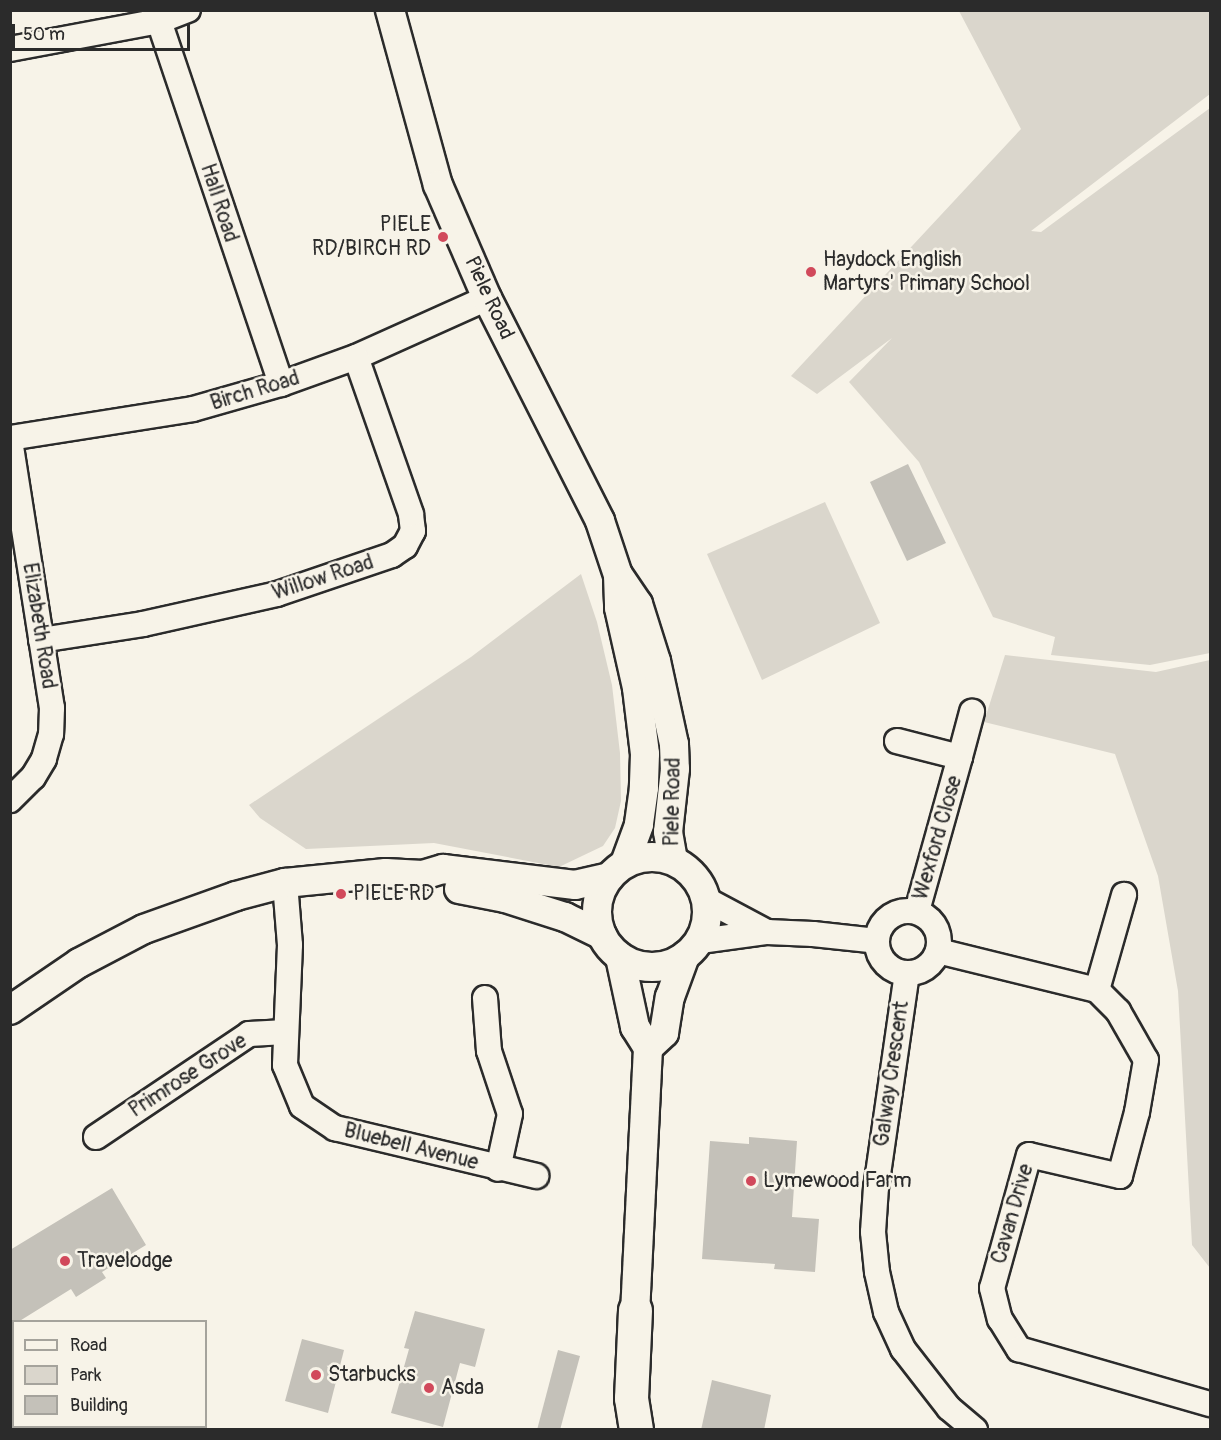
<!DOCTYPE html>
<html>
<head>
<meta charset="utf-8">
<style>
  body { margin:0 }
  #map { position:relative; width:1221px; height:1440px; overflow:hidden; background:#f7f3e8; font-family:Pangolin,sans-serif }
  div>[style] { position:absolute }
  .green>* { inset:0; background:#dad6cc }
  .building>* { inset:0; background:#c4c1b9 }
  .roads { filter:drop-shadow(2px 0 #2b2b2b) drop-shadow(-2px 0 #2b2b2b) drop-shadow(0 2px #2b2b2b) drop-shadow(0 -2px #2b2b2b) }
  .minor>* { height:24px; margin:-12px; padding:0 12px; transform-origin:12px; border-radius:12px; background:#f7f3e8 }
  .minor>.ring { margin:-12px; padding:0; box-sizing:content-box; background:none; border:24px solid #f7f3e8; border-radius:50% }
  .tertiary>* { height:28px; margin:-14px; padding:0 14px; transform-origin:14px; border-radius:14px; background:#f7f3e8 }
  .tertiary>.ring { margin:-14px; padding:0; box-sizing:content-box; background:none; border:28px solid #f7f3e8; border-radius:50% }
  .trunk>* { height:33px; margin:-16.5px; padding:0 16.5px; transform-origin:16.5px; border-radius:16.5px; background:#f7f3e8 }
  .dots>* { width:16px; height:16px; translate:-50% -50%; box-sizing:border-box; border:3px solid #f7f3e8; border-radius:50% }
  span { translate:-50% -50%; white-space:nowrap; text-align:center; line-height:1.15; -webkit-text-stroke:5px #f7f3e8; paint-order:stroke }
  .street-label { font-size:21px; color:#2b2b2b }
  .poi-label { font-size:21px; color:#2b2b2b }
  .right { translate:-100% -50%; text-align:right }
  .left { translate:0 -50%; text-align:left }
  .frame { position:absolute; inset:0; border:12px solid #2b2b2b; pointer-events:none }
  .legend { position:absolute; left:12px; top:1320px; width:195px; height:108px; box-sizing:border-box; background:#f7f3e8; border:2px solid #a5a39c; margin:0; padding:8px 10px; list-style:none; font-size:18px; color:#2b2b2b }
  .legend li { display:flex; align-items:center; gap:12px; height:30px }
  .legend b { width:30px; border:2px solid #a5a39c }
  .scale { position:absolute; left:12px; top:24px; width:178px; height:27px; box-sizing:border-box; border:3px solid #2b2b2b; border-top:0; padding-left:8px; font-size:18px; line-height:21px; white-space:nowrap; color:#2b2b2b; -webkit-text-stroke:4px #f7f3e8; paint-order:stroke }
</style>
</head>
<body>
<div id="map">
  <div class="green">
    <div style="clip-path:polygon(959px 11px,1210px 11px,1210px 94px,1031px 231px,1041px 232px,1210px 108px,1210px 653px,1150px 665px,1051px 655px,1055px 637px,993px 617px,919px 462px,849px 382px,892px 338px,817px 394px,791px 376px,1021px 129px)"></div>
    <div style="clip-path:polygon(825px 502px,880px 623px,762px 680px,707px 554px)"></div>
    <div style="clip-path:polygon(581px 574px,597px 622px,612px 685px,620px 753px,621px 801px,615px 828px,603px 846px,559px 867px,434px 843px,306px 849px,260px 818px,249px 805px,471px 657px)"></div>
    <div style="clip-path:polygon(1005px 655px,1156px 672px,1210px 660px,1210px 1268px,1192px 1245px,1178px 991px,1158px 876px,1115px 754px,984px 722px)"></div>
  </div>
  <div class="building">
    <div style="clip-path:polygon(908px 464px,946px 543px,907px 561px,870px 482px)"></div>
    <div style="clip-path:polygon(749px 1137px,797px 1141px,792px 1217px,819px 1219px,815px 1272px,774px 1269px,775px 1264px,702px 1259px,710px 1141px,749px 1144px)"></div>
    <div style="clip-path:polygon(112px 1188px,146px 1245px,102px 1272px,106px 1278px,76px 1297px,71px 1289px,18px 1322px,14px 1322px,10px 1326px,10px 1250px)"></div>
    <div style="clip-path:polygon(415px 1311px,485px 1329px,475px 1367px,460px 1363px,443px 1427px,391px 1413px,409px 1349px,404px 1348px)"></div>
    <div style="clip-path:polygon(302px 1339px,344px 1350px,328px 1413px,285px 1401px)"></div>
    <div style="clip-path:polygon(558px 1350px,580px 1356px,560px 1430px,537px 1430px)"></div>
    <div style="clip-path:polygon(712px 1380px,771px 1395px,764px 1430px,701px 1430px)"></div>
  </div>
  <div class="roads">
    <div class="minor">
      <div style="left:159px;top:21px;width:383px;rotate:71.4deg"></div>
      <div style="left:10px;top:49px;width:152px;rotate:-10.6deg"></div>
      <div style="left:159px;top:21px;width:31px;rotate:-21deg"></div>
      <div style="left:10px;top:438px;width:185px;rotate:-9deg"></div>
      <div style="left:193px;top:409px;width:91px;rotate:-15.9deg"></div>
      <div style="left:281px;top:384px;width:80px;rotate:-19.8deg"></div>
      <div style="left:356px;top:357px;width:144px;rotate:-24.2deg"></div>
      <div style="left:10px;top:440px;width:271px;rotate:81.1deg"></div>
      <div style="left:52px;top:708px;width:26px;rotate:92deg"></div>
      <div style="left:51px;top:734px;width:26px;rotate:106deg"></div>
      <div style="left:44px;top:759px;width:21px;rotate:121deg"></div>
      <div style="left:33px;top:777px;width:33px;rotate:135deg"></div>
      <div style="left:41px;top:640px;width:103px;rotate:-8.9deg"></div>
      <div style="left:143px;top:624px;width:137px;rotate:-12.6deg"></div>
      <div style="left:277px;top:594px;width:121px;rotate:-18.7deg"></div>
      <div style="left:392px;top:555px;width:16px;rotate:-35deg"></div>
      <div style="left:405px;top:546px;width:17px;rotate:-62deg"></div>
      <div style="left:413px;top:531px;width:17px;rotate:-97deg"></div>
      <div style="left:411px;top:514px;width:166px;rotate:-109.3deg"></div>
      <div style="left:897px;top:741px;width:65px;rotate:14.3deg"></div>
      <div style="left:960px;top:757px;width:160px;rotate:105.6deg"></div>
      <div style="left:960px;top:757px;width:47px;rotate:-75.1deg"></div>
      <div style="left:285px;top:883px;width:62px;rotate:85.4deg"></div>
      <div style="left:290px;top:945px;width:120px;rotate:92.4deg"></div>
      <div style="left:285px;top:1065px;width:44px;rotate:67.5deg"></div>
      <div style="left:302px;top:1106px;width:40px;rotate:34deg"></div>
      <div style="left:335px;top:1128px;width:207px;rotate:13.4deg"></div>
      <div style="left:707px;top:900px;width:68px;rotate:28.1deg"></div>
      <div class="ring" style="left:877px;top:911px;width:38px;height:38px"></div>
      <div style="left:700px;top:941px;width:68px;rotate:-7.7deg"></div>
      <div style="left:767px;top:932px;width:46px;rotate:2.5deg"></div>
      <div style="left:813px;top:934px;width:64px;rotate:6.2deg"></div>
      <div style="left:938px;top:951px;width:164px;rotate:13.8deg"></div>
      <div style="left:1097px;top:990px;width:30px;rotate:45deg"></div>
      <div style="left:1118px;top:1011px;width:56px;rotate:60.3deg"></div>
      <div style="left:1146px;top:1060px;width:53px;rotate:99.8deg"></div>
      <div style="left:1137px;top:1112px;width:66px;rotate:104.9deg"></div>
      <div style="left:1120px;top:1176px;width:93px;rotate:-167deg"></div>
      <div style="left:1029px;top:1155px;width:138px;rotate:105.5deg"></div>
      <div style="left:992px;top:1288px;width:32px;rotate:76deg"></div>
      <div style="left:1000px;top:1319px;width:36px;rotate:58deg"></div>
      <div style="left:1019px;top:1349px;width:199px;rotate:16.1deg"></div>
      <div style="left:907px;top:973px;width:216px;rotate:98.2deg"></div>
      <div style="left:876px;top:1187px;width:45px;rotate:93.8deg"></div>
      <div style="left:873px;top:1232px;width:40px;rotate:84.3deg"></div>
      <div style="left:877px;top:1272px;width:41px;rotate:77.3deg"></div>
      <div style="left:886px;top:1312px;width:41px;rotate:65.3deg"></div>
      <div style="left:903px;top:1349px;width:75px;rotate:52.1deg"></div>
      <div style="left:949px;top:1408px;width:34px;rotate:40deg"></div>
      <div style="left:1097px;top:990px;width:99px;rotate:-74.1deg"></div>
      <div style="left:485px;top:998px;width:53px;rotate:85.7deg"></div>
      <div style="left:489px;top:1051px;width:66px;rotate:71.6deg"></div>
      <div style="left:510px;top:1114px;width:56px;rotate:102.3deg"></div>
      <div style="left:96px;top:1137px;width:184px;rotate:-33.9deg"></div>
      <div style="left:249px;top:1034px;width:37px;rotate:-3deg"></div>
    </div>
    <div class="tertiary">
      <div style="left:390px;top:10px;width:181px;rotate:74.7deg"></div>
      <div style="left:438px;top:185px;width:123px;rotate:66.6deg"></div>
      <div style="left:487px;top:298px;width:250px;rotate:63.1deg"></div>
      <div style="left:600px;top:521px;width:57px;rotate:71.6deg"></div>
      <div style="left:618px;top:575px;width:33px;rotate:88deg"></div>
      <div style="left:619px;top:608px;width:82px;rotate:77.3deg"></div>
      <div style="left:637px;top:688px;width:66px;rotate:83.1deg"></div>
      <div style="left:645px;top:754px;width:34px;rotate:92deg"></div>
      <div style="left:644px;top:788px;width:37px;rotate:98deg"></div>
      <div style="left:639px;top:825px;width:40px;rotate:110.2deg"></div>
      <div style="left:619px;top:576px;width:34px;rotate:56deg"></div>
      <div style="left:638px;top:604px;width:60px;rotate:72.5deg"></div>
      <div style="left:656px;top:661px;width:85px;rotate:77.8deg"></div>
      <div style="left:674px;top:744px;width:25px;rotate:88deg"></div>
      <div style="left:675px;top:769px;width:63px;rotate:96.3deg"></div>
      <div style="left:668px;top:832px;width:28px;rotate:80deg"></div>
      <div class="ring" style="left:597px;top:857px;width:82px;height:82px"></div>
      <div style="left:459px;top:889px;width:47px;rotate:11.1deg"></div>
      <div style="left:505px;top:898px;width:63px;rotate:17.6deg"></div>
      <div style="left:565px;top:917px;width:41px;rotate:25.9deg"></div>
      <div style="left:620px;top:957px;width:72px;rotate:77.9deg"></div>
      <div style="left:635px;top:1027px;width:25px;rotate:58deg"></div>
      <div style="left:648px;top:1048px;width:262px;rotate:92.8deg"></div>
      <div style="left:10px;top:1010px;width:83px;rotate:-34.3deg"></div>
      <div style="left:79px;top:963px;width:73px;rotate:-27.6deg"></div>
      <div style="left:144px;top:929px;width:98px;rotate:-19.7deg"></div>
      <div style="left:236px;top:896px;width:51px;rotate:-14.9deg"></div>
      <div style="left:285px;top:883px;width:101px;rotate:-5.7deg"></div>
      <div style="left:386px;top:873px;width:37px;rotate:3deg"></div>
      <div style="left:423px;top:875px;width:21px;rotate:-17deg"></div>
      <div style="left:443px;top:869px;width:133px;rotate:6.9deg"></div>
      <div style="left:575px;top:885px;width:35px;rotate:-13deg"></div>
      <div style="left:648px;top:1048px;width:22px;rotate:-43deg"></div>
      <div style="left:664px;top:1033px;width:36px;rotate:-81deg"></div>
      <div style="left:670px;top:997px;width:44px;rotate:-69.9deg"></div>
    </div>
    <div class="trunk">
      <div style="left:635px;top:1310px;width:88px;rotate:92.6deg"></div>
      <div style="left:631px;top:1398px;width:32px;rotate:81deg"></div>
      <div style="left:32px;top:1426px;width:13px;rotate:18deg"></div>
    </div>
  </div>
  <div class="dots">
    <div style="left:443px;top:237px;background:#d1495b"></div>
    <div style="left:811px;top:272px;background:#d1495b"></div>
    <div style="left:341px;top:894px;background:#d1495b"></div>
    <div style="left:751px;top:1181px;background:#d1495b"></div>
    <div style="left:65px;top:1261px;background:#d1495b"></div>
    <div style="left:316px;top:1375px;background:#d1495b"></div>
    <div style="left:429px;top:1388px;background:#d1495b"></div>
  </div>
  <div class="street-label">
    <span style="left:219px;top:203px;rotate:72deg">Hall Road</span>
    <span style="left:489px;top:298px;rotate:65deg">Piele Road</span>
    <span style="left:255px;top:391px;rotate:-17deg">Birch Road</span>
    <span style="left:323px;top:578px;rotate:-18deg">Willow Road</span>
    <span style="left:39px;top:626px;rotate:81deg">Elizabeth Road</span>
    <span style="left:673px;top:802px;rotate:-89deg">Piele Road</span>
    <span style="left:938px;top:838px;rotate:-74deg">Wexford Close</span>
    <span style="left:892px;top:1074px;rotate:-82deg">Galway Crescent</span>
    <span style="left:188px;top:1076px;rotate:-33deg">Primrose Grove</span>
    <span style="left:411px;top:1147px;rotate:14deg">Bluebell Avenue</span>
    <span style="left:1013px;top:1214px;rotate:-74deg">Cavan Drive</span>
  </div>
  <div class="poi-label">
    <span class="right" style="left:431px;top:237px">PIELE<br>RD/BIRCH RD</span>
    <span class="left" style="left:823px;top:272px">Haydock English<br>Martyrs' Primary School</span>
    <span class="left" style="left:353px;top:894px">PIELE RD</span>
    <span class="left" style="left:763px;top:1181px">Lymewood Farm</span>
    <span class="left" style="left:77px;top:1261px">Travelodge</span>
    <span class="left" style="left:328px;top:1375px">Starbucks</span>
    <span class="left" style="left:441px;top:1388px">Asda</span>
  </div>
  <div class="frame"></div>
  <ul class="legend">
  <li><b style="height:8px;background:#f7f3e8"></b>Road</li>
  <li><b style="height:16px;background:#dad6cc"></b>Park</li>
  <li><b style="height:16px;background:#c4c1b9"></b>Building</li>
  </ul>
  <div class="scale">50 m</div>
</div>
</body>
</html>
